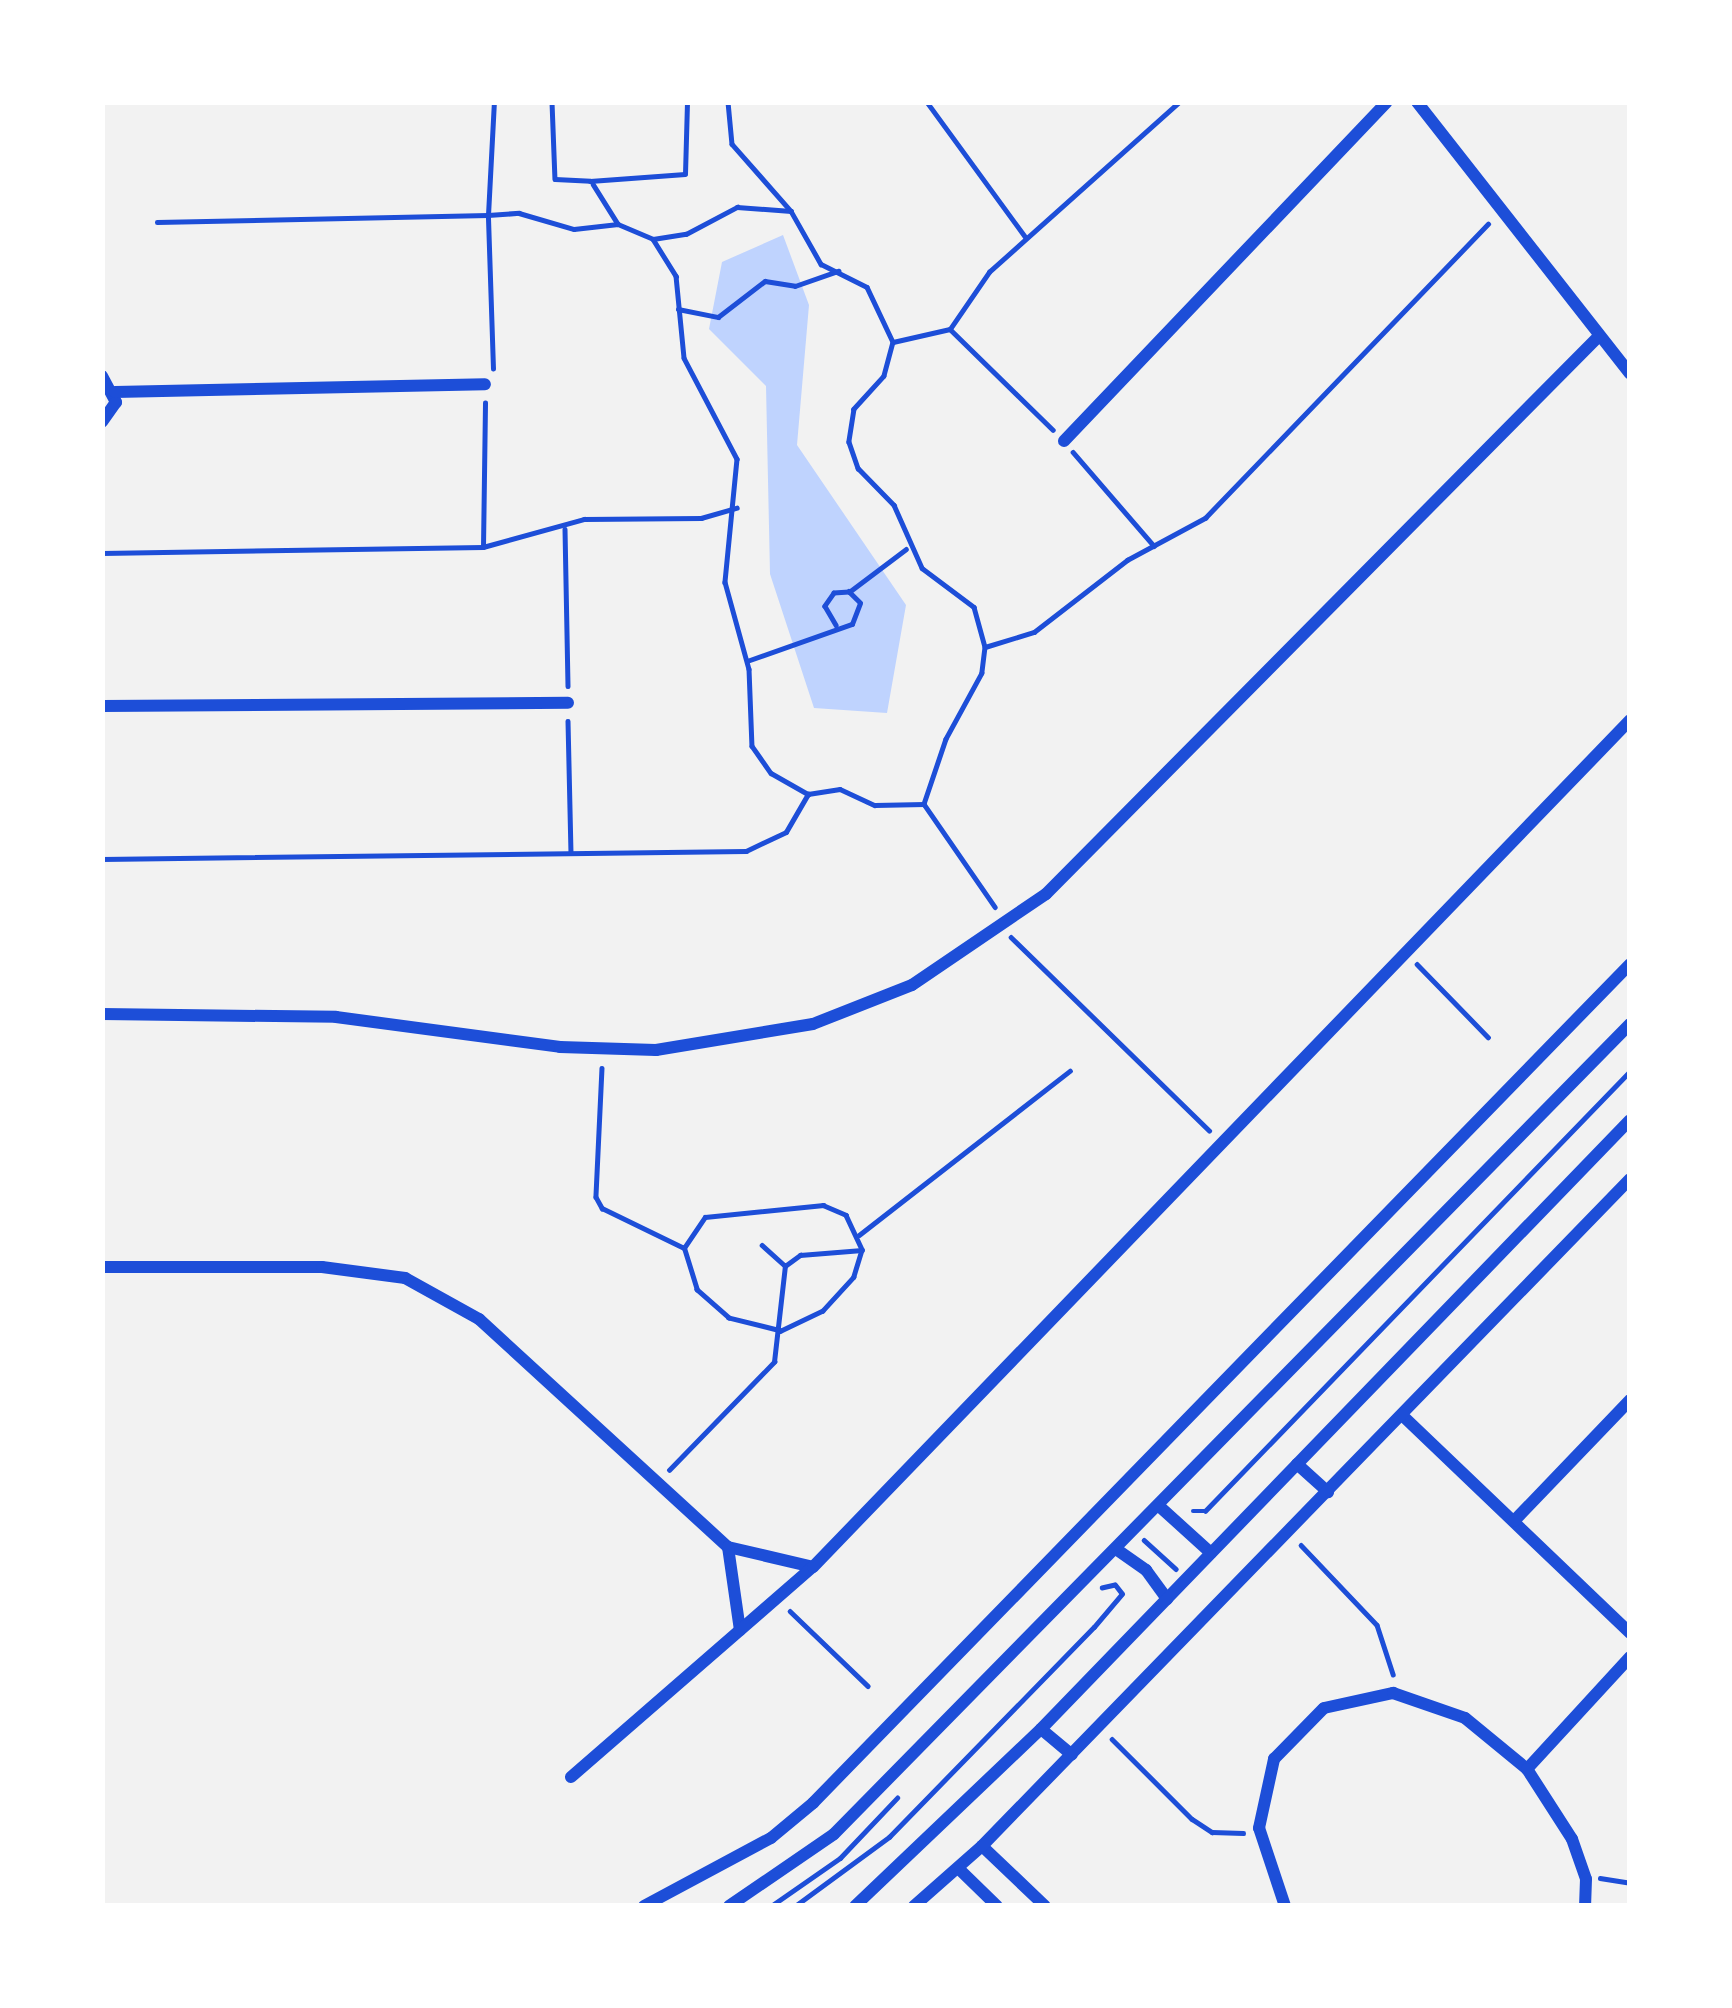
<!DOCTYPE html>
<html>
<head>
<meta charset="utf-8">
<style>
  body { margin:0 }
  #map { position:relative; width:1732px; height:2008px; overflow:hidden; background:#f2f2f2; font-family:"Noto Sans",sans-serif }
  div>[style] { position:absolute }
  .water>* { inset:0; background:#bfd3fe }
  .path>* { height:4.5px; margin:-2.25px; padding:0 2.25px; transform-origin:2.25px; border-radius:2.25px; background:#1d4ed8 }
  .minor>* { height:12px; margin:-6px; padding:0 6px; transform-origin:6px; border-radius:6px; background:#1d4ed8 }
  span { translate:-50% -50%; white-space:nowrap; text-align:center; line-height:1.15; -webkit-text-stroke:9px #fff; paint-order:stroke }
  .frame { position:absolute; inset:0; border:105px solid #fff; pointer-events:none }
</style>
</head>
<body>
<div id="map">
  <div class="water">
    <div style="clip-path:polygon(783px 235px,809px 305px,797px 445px,906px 605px,887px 713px,814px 708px,770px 574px,766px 386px,709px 329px,722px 262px)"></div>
  </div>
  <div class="path">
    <div style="left:552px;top:102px;width:77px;rotate:87.8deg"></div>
    <div style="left:555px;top:179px;width:35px;rotate:3deg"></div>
    <div style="left:590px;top:181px;width:95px;rotate:-4.2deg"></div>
    <div style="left:685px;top:174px;width:72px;rotate:-88.4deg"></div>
    <div style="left:728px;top:102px;width:42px;rotate:84.6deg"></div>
    <div style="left:732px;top:144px;width:89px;rotate:48.6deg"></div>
    <div style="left:927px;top:102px;width:168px;rotate:53.9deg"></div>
    <div style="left:593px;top:184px;width:47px;rotate:58deg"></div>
    <div style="left:157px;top:222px;width:331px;rotate:-1.2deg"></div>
    <div style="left:488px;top:215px;width:113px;rotate:-87deg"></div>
    <div style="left:653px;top:239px;width:44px;rotate:58.1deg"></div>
    <div style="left:676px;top:276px;width:82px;rotate:84.4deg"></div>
    <div style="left:684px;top:358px;width:114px;rotate:62.3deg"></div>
    <div style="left:737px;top:459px;width:124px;rotate:95.6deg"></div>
    <div style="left:725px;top:582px;width:90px;rotate:74.6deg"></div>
    <div style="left:749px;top:669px;width:77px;rotate:87.8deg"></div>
    <div style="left:752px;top:746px;width:33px;rotate:55deg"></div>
    <div style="left:771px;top:773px;width:43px;rotate:29.6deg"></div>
    <div style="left:808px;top:794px;width:32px;rotate:-9deg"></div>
    <div style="left:840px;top:789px;width:38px;rotate:25deg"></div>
    <div style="left:875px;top:805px;width:49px;rotate:-1.2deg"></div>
    <div style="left:678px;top:309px;width:41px;rotate:11.3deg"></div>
    <div style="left:718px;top:317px;width:59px;rotate:-37.5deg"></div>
    <div style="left:765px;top:281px;width:30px;rotate:9deg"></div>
    <div style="left:795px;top:286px;width:46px;rotate:-19.2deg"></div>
    <div style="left:950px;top:329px;width:144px;rotate:44.4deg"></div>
    <div style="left:893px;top:342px;width:58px;rotate:-12.8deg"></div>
    <div style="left:950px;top:329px;width:69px;rotate:-55.6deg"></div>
    <div style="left:989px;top:272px;width:255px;rotate:-41.8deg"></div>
    <div style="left:493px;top:369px;width:154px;rotate:-91.9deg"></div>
    <div style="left:488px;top:215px;width:31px;rotate:-4deg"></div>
    <div style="left:519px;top:213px;width:57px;rotate:16.2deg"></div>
    <div style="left:574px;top:229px;width:44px;rotate:-6.5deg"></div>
    <div style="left:618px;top:224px;width:38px;rotate:23deg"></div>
    <div style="left:653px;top:239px;width:33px;rotate:-9deg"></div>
    <div style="left:686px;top:234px;width:58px;rotate:-27.9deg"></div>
    <div style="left:737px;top:207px;width:54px;rotate:4.2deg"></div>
    <div style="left:791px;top:211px;width:61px;rotate:60.5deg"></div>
    <div style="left:821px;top:264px;width:51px;rotate:26.6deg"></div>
    <div style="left:867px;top:287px;width:61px;rotate:64.7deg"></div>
    <div style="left:893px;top:342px;width:35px;rotate:105deg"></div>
    <div style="left:884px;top:376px;width:45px;rotate:132.3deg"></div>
    <div style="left:854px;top:409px;width:33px;rotate:99deg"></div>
    <div style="left:849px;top:442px;width:28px;rotate:71deg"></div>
    <div style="left:858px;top:468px;width:52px;rotate:45.8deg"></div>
    <div style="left:894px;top:505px;width:69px;rotate:66deg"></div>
    <div style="left:922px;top:568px;width:65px;rotate:36.9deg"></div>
    <div style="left:974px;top:607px;width:41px;rotate:74.6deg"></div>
    <div style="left:985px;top:647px;width:26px;rotate:97deg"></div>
    <div style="left:982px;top:673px;width:75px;rotate:118.6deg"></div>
    <div style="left:946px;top:739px;width:69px;rotate:108.7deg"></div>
    <div style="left:924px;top:804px;width:125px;rotate:55.4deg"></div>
    <div style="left:1073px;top:452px;width:124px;rotate:49.2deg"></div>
    <div style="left:565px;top:529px;width:157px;rotate:88.9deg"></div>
    <div style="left:483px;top:547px;width:144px;rotate:-89.2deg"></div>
    <div style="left:102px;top:553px;width:381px;rotate:-0.9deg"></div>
    <div style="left:483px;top:547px;width:105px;rotate:-15.5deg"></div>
    <div style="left:584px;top:519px;width:117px;rotate:-0.5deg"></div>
    <div style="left:701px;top:518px;width:37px;rotate:-16deg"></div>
    <div style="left:849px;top:592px;width:71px;rotate:-37deg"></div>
    <div style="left:985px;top:647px;width:51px;rotate:-17deg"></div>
    <div style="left:1034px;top:632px;width:118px;rotate:-37.7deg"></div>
    <div style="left:1127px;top:560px;width:89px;rotate:-28.3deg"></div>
    <div style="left:1205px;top:518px;width:408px;rotate:-46.1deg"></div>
    <div style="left:747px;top:661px;width:111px;rotate:-19.4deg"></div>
    <div style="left:852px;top:624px;width:22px;rotate:-69deg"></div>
    <div style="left:860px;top:603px;width:16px;rotate:-135deg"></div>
    <div style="left:849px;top:592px;width:15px;rotate:176deg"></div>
    <div style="left:834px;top:593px;width:16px;rotate:125deg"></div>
    <div style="left:825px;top:606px;width:22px;rotate:60deg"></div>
    <div style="left:568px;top:721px;width:132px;rotate:88.7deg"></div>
    <div style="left:102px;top:859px;width:644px;rotate:-0.71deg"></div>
    <div style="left:746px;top:851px;width:44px;rotate:-25.4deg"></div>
    <div style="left:786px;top:832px;width:44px;rotate:-59.9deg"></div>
    <div style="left:1011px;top:937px;width:277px;rotate:44.3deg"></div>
    <div style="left:1417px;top:964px;width:102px;rotate:45.8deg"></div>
    <div style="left:602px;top:1068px;width:129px;rotate:92.7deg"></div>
    <div style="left:596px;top:1197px;width:13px;rotate:61deg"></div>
    <div style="left:602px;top:1208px;width:91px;rotate:26deg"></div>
    <div style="left:823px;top:1205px;width:25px;rotate:23deg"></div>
    <div style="left:846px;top:1215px;width:38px;rotate:65deg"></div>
    <div style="left:862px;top:1250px;width:28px;rotate:107deg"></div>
    <div style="left:854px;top:1277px;width:46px;rotate:132.4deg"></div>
    <div style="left:823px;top:1311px;width:47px;rotate:154.5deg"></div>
    <div style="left:781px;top:1331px;width:54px;rotate:-166deg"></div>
    <div style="left:729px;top:1318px;width:43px;rotate:-138.8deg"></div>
    <div style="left:697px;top:1290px;width:44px;rotate:-107.2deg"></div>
    <div style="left:684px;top:1248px;width:37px;rotate:-56deg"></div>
    <div style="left:705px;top:1217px;width:119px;rotate:-5.8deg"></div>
    <div style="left:859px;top:1235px;width:267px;rotate:-37.9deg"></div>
    <div style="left:762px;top:1245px;width:31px;rotate:42deg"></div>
    <div style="left:669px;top:1470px;width:151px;rotate:-45.8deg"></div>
    <div style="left:774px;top:1362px;width:97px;rotate:-83.5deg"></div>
    <div style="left:785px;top:1266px;width:19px;rotate:-36deg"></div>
    <div style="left:800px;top:1255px;width:62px;rotate:-4.6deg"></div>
    <div style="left:1193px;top:1511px;width:12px"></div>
    <div style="left:1205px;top:1511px;width:612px;rotate:-45.99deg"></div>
    <div style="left:1144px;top:1540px;width:43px;rotate:42.2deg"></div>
    <div style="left:1301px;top:1545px;width:110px;rotate:46.5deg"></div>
    <div style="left:1377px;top:1625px;width:52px;rotate:71.9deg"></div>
    <div style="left:790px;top:1611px;width:108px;rotate:43.9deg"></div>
    <div style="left:1112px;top:1739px;width:113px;rotate:45deg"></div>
    <div style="left:1192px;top:1819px;width:24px;rotate:33deg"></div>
    <div style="left:1212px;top:1832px;width:31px;rotate:2deg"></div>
    <div style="left:1600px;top:1878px;width:30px;rotate:9deg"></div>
    <div style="left:771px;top:1906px;width:84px;rotate:-34.8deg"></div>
    <div style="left:840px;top:1858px;width:83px;rotate:-46.5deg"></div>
    <div style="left:795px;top:1906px;width:117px;rotate:-36.3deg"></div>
    <div style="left:889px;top:1837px;width:293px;rotate:-45.7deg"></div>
    <div style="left:1094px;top:1627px;width:43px;rotate:-49.7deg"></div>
    <div style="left:1122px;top:1594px;width:11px;rotate:-128deg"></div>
    <div style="left:1115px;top:1585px;width:13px;rotate:167deg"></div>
  </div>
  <div class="minor">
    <div style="left:1417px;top:102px;width:345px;rotate:51.9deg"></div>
    <div style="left:102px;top:376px;width:30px;rotate:62deg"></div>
    <div style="left:116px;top:402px;width:24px;rotate:125deg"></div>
    <div style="left:115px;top:392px;width:370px;rotate:-1.2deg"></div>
    <div style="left:1064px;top:441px;width:468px;rotate:-46.4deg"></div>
    <div style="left:102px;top:706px;width:466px;rotate:-0.4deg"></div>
    <div style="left:102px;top:1014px;width:234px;rotate:0.7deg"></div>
    <div style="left:336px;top:1017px;width:226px;rotate:7.6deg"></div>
    <div style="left:560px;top:1047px;width:96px;rotate:1.8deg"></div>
    <div style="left:656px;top:1050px;width:159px;rotate:-9.4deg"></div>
    <div style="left:813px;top:1024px;width:106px;rotate:-21.5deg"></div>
    <div style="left:912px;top:985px;width:162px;rotate:-34.2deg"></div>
    <div style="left:1046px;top:894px;width:786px;rotate:-45.26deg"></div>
    <div style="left:102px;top:1267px;width:220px"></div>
    <div style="left:322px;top:1267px;width:84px;rotate:7.5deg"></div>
    <div style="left:405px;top:1278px;width:85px;rotate:29deg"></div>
    <div style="left:479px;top:1319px;width:338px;rotate:42.5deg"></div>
    <div style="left:728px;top:1547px;width:87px;rotate:13.2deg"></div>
    <div style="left:1404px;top:1417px;width:313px;rotate:43.7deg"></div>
    <div style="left:1297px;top:1464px;width:42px;rotate:42.1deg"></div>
    <div style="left:1159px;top:1506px;width:70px;rotate:42.1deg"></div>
    <div style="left:1514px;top:1521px;width:168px;rotate:-46.2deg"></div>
    <div style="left:728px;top:1547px;width:84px;rotate:81.8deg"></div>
    <div style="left:1116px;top:1549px;width:37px;rotate:35deg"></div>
    <div style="left:1146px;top:1570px;width:36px;rotate:54deg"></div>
    <div style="left:1041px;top:1729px;width:40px;rotate:40deg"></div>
    <div style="left:1527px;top:1769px;width:152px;rotate:-47.4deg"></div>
    <div style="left:571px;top:1777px;width:320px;rotate:-41deg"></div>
    <div style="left:813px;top:1567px;width:1177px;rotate:-46.03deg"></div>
    <div style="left:982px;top:1846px;width:87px;rotate:43.6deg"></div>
    <div style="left:959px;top:1869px;width:53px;rotate:44.2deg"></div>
    <div style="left:644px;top:1906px;width:144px;rotate:-28.2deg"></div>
    <div style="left:771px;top:1838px;width:55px;rotate:-39.8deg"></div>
    <div style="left:813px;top:1803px;width:1171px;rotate:-45.76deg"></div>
    <div style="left:729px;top:1906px;width:127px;rotate:-34.4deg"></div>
    <div style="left:834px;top:1834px;width:1136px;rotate:-45.5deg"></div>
    <div style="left:855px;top:1906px;width:257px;rotate:-43.6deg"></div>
    <div style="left:1041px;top:1729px;width:847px;rotate:-45.96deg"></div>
    <div style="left:914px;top:1906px;width:91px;rotate:-41.4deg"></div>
    <div style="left:982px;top:1846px;width:930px;rotate:-45.83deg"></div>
    <div style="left:1285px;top:1906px;width:82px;rotate:-108.4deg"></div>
    <div style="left:1259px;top:1828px;width:71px;rotate:-77.7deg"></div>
    <div style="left:1274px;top:1759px;width:71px;rotate:-45.6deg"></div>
    <div style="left:1324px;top:1708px;width:71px;rotate:-12.3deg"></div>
    <div style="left:1393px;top:1693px;width:76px;rotate:19.1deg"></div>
    <div style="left:1465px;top:1718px;width:80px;rotate:39.4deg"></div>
    <div style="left:1527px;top:1769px;width:83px;rotate:57.3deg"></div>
    <div style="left:1572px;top:1839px;width:42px;rotate:70.7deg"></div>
    <div style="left:1586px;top:1879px;width:27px;rotate:92deg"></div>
  </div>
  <div class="frame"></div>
</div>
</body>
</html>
